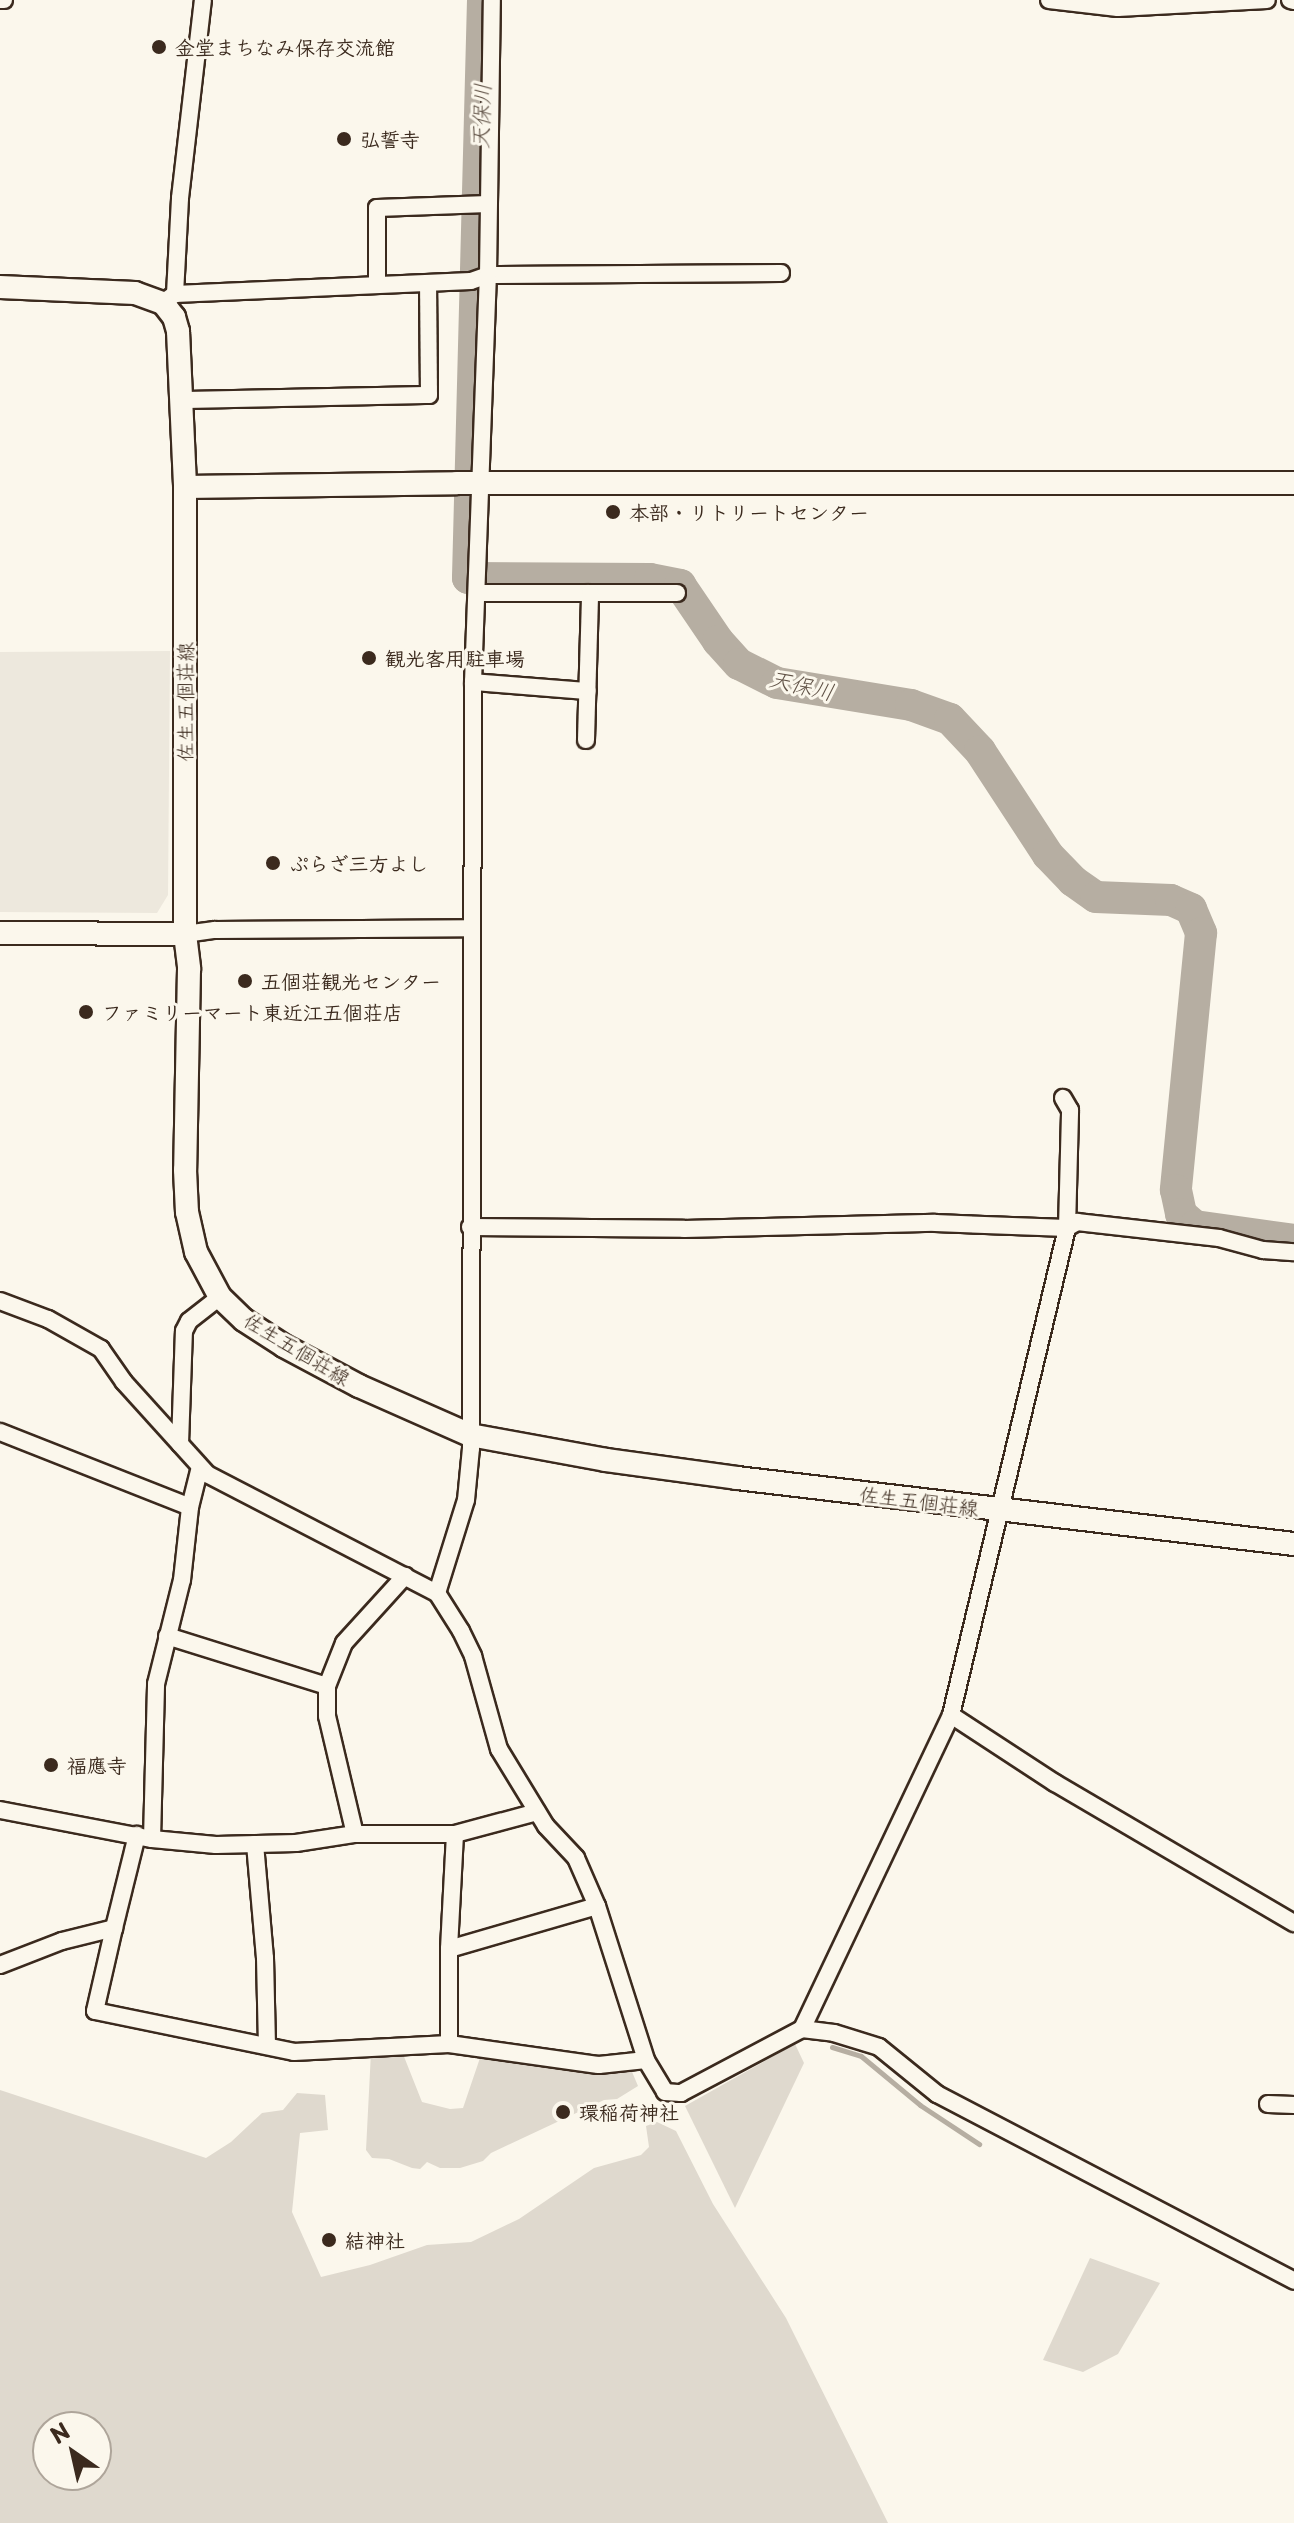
<!DOCTYPE html>
<html>
<head>
<meta charset="utf-8">
<style>
  body { margin:0 }
  #map { position:relative; width:1294px; height:2523px; overflow:hidden; background:#fbf7ec; font-family:"Playpen Sans","Klee One",sans-serif }
  div>[style] { position:absolute }
  .built>* { inset:0; background:#ede8dd }
  .green>* { inset:0; background:#dfd9ce }
  .stream>* { height:5px; margin:-2.5px; padding:0 2.5px; transform-origin:2.5px; border-radius:2.5px; background:#b6aea2 }
  .river>* { height:32px; margin:-16px; padding:0 16px; transform-origin:16px; border-radius:16px; background:#b6aea2 }
  .roads { filter:drop-shadow(2px 0 #3b2a1e) drop-shadow(-2px 0 #3b2a1e) drop-shadow(0 2px #3b2a1e) drop-shadow(0 -2px #3b2a1e) }
  .street>* { height:16px; margin:-8px; padding:0 8px; transform-origin:8px; border-radius:8px; background:#fbf7ec }
  .secondary>* { height:22px; margin:-11px; padding:0 11px; transform-origin:11px; border-radius:11px; background:#fbf7ec }
  .dots>* { width:22px; height:22px; translate:-50% -50%; box-sizing:border-box; border:4px solid #fbf7ec; border-radius:50% }
  span { translate:-50% -50%; white-space:nowrap; text-align:center; line-height:1.15; -webkit-text-stroke:6px #fbf7ec; paint-order:stroke }
  .poi-label { font-size:20px; color:#3b2a1e; font-weight:700 }
  .left { translate:0 -50%; text-align:left }
  .street-label { font-size:20px; color:#3b2a1e }
  .water-label { font-size:22px; color:#605246; font-style:italic }
  .north { position:absolute; left:32px; top:2411px; width:80px; height:80px; box-sizing:border-box; background:#fbf7ec; border:2px solid #aea59a; border-radius:50%; rotate:326deg; font-size:22px; font-weight:700; line-height:32px; text-align:center; color:#3b2a1e }
  .north::after { content:''; display:block; margin:auto; width:28px; height:36px; background:#3b2a1e; clip-path:polygon(50% 0,100% 100%,50% 72%,0 100%) }
</style>
</head>
<body>
<div id="map">
  <div class="built">
    <div style="clip-path:polygon(170px 651px,168px 895px,157px 913px,0 912px,0 652px)"></div>
  </div>
  <div class="green">
    <div style="clip-path:polygon(795px 2044px,804px 2063px,735px 2208px,685px 2106px)"></div>
    <div style="clip-path:polygon(401px 2049px,422px 2102px,450px 2109px,463px 2108px,481px 2055px,630px 2067px,638px 2086px,617px 2099px,604px 2100px,491px 2153px,483px 2161px,460px 2168px,440px 2168px,427px 2162px,420px 2169px,412px 2168px,389px 2159px,372px 2158px,366px 2150px,371px 2052px)"></div>
    <div style="clip-path:polygon(evenodd,0 2090px,206px 2158px,231px 2142px,262px 2113px,283px 2110px,297px 2093px,325px 2095px,328px 2130px,300px 2133px,292px 2212px,321px 2277px,370px 2265px,427px 2245px,471px 2242px,519px 2219px,594px 2168px,641px 2155px,649px 2147px,646px 2126px,657px 2122px,676px 2131px,713px 2204px,786px 2318px,888px 2523px,0 2523px,0 2090px,48px 2427px,96px 2427px,96px 2475px,48px 2475px,48px 2427px)"></div>
    <div style="clip-path:polygon(1090px 2258px,1160px 2283px,1118px 2354px,1083px 2372px,1043px 2360px)"></div>
  </div>
  <div class="stream">
    <div style="left:832px;top:2047px;width:30px;rotate:17deg"></div>
    <div style="left:861px;top:2056px;width:77px;rotate:39.7deg"></div>
    <div style="left:920px;top:2105px;width:71px;rotate:33.5deg"></div>
  </div>
  <div class="river">
    <div style="left:483px;top:0;width:578px;rotate:91.49deg"></div>
    <div style="left:468px;top:578px;width:182px;rotate:0.3deg"></div>
    <div style="left:650px;top:579px;width:31px;rotate:11deg"></div>
    <div style="left:680px;top:585px;width:68px;rotate:55.8deg"></div>
    <div style="left:718px;top:641px;width:31px;rotate:48deg"></div>
    <div style="left:739px;top:664px;width:42px;rotate:26.6deg"></div>
    <div style="left:777px;top:683px;width:136px;rotate:9.3deg"></div>
    <div style="left:911px;top:705px;width:41px;rotate:19.7deg"></div>
    <div style="left:950px;top:719px;width:44px;rotate:46.8deg"></div>
    <div style="left:980px;top:751px;width:124px;rotate:56.8deg"></div>
    <div style="left:1048px;top:855px;width:36px;rotate:46deg"></div>
    <div style="left:1073px;top:881px;width:28px;rotate:35deg"></div>
    <div style="left:1096px;top:897px;width:75px;rotate:2.3deg"></div>
    <div style="left:1171px;top:900px;width:22px;rotate:24deg"></div>
    <div style="left:1191px;top:909px;width:26px;rotate:67deg"></div>
    <div style="left:1201px;top:933px;width:258px;rotate:95.6deg"></div>
    <div style="left:1176px;top:1190px;width:25px;rotate:78deg"></div>
    <div style="left:1181px;top:1214px;width:18px;rotate:41deg"></div>
    <div style="left:1195px;top:1226px;width:100px;rotate:8deg"></div>
  </div>
  <div class="roads">
    <div class="street">
      <div style="left:0;top:0;width:4px"></div>
      <div style="left:1049px;top:0;width:69px;rotate:6.6deg"></div>
      <div style="left:1118px;top:8px;width:149px;rotate:-3.1deg"></div>
      <div style="left:1290px;top:0;width:4px;rotate:14deg"></div>
      <div style="left:377px;top:284px;width:76px;rotate:-90deg"></div>
      <div style="left:377px;top:208px;width:111px;rotate:-2.1deg"></div>
      <div style="left:175px;top:294px;width:296px;rotate:-2.5deg"></div>
      <div style="left:471px;top:281px;width:18px;rotate:-19deg"></div>
      <div style="left:488px;top:275px;width:293px;rotate:-0.4deg"></div>
      <div style="left:168px;top:299px;width:9px;rotate:-36deg"></div>
      <div style="left:175px;top:294px;width:96px;rotate:-87deg"></div>
      <div style="left:180px;top:198px;width:199px;rotate:-83.4deg"></div>
      <div style="left:182px;top:400px;width:247px;rotate:-1.2deg"></div>
      <div style="left:429px;top:395px;width:112px;rotate:-90.5deg"></div>
      <div style="left:478px;top:593px;width:199px"></div>
      <div style="left:473px;top:682px;width:115px;rotate:4.5deg"></div>
      <div style="left:586px;top:740px;width:147px;rotate:-88.4deg"></div>
      <div style="left:185px;top:934px;width:30px;rotate:-8deg"></div>
      <div style="left:215px;top:930px;width:255px;rotate:-0.4deg"></div>
      <div style="left:470px;top:1227px;width:214px;rotate:0.5deg"></div>
      <div style="left:684px;top:1229px;width:251px;rotate:-1.4deg"></div>
      <div style="left:935px;top:1223px;width:132px;rotate:2.2deg"></div>
      <div style="left:1067px;top:1228px;width:12px;rotate:-31deg"></div>
      <div style="left:1077px;top:1222px;width:143px;rotate:6.4deg"></div>
      <div style="left:1219px;top:1238px;width:46px;rotate:15.3deg"></div>
      <div style="left:1263px;top:1250px;width:31px;rotate:4deg"></div>
      <div style="left:0;top:1301px;width:51px;rotate:20.6deg"></div>
      <div style="left:48px;top:1319px;width:61px;rotate:29.5deg"></div>
      <div style="left:101px;top:1349px;width:40px;rotate:55.1deg"></div>
      <div style="left:124px;top:1382px;width:124px;rotate:47.9deg"></div>
      <div style="left:207px;top:1474px;width:259px;rotate:27.4deg"></div>
      <div style="left:437px;top:1593px;width:45px;rotate:57.7deg"></div>
      <div style="left:461px;top:1631px;width:28px;rotate:64deg"></div>
      <div style="left:473px;top:1656px;width:97px;rotate:74.4deg"></div>
      <div style="left:499px;top:1749px;width:90px;rotate:58.6deg"></div>
      <div style="left:546px;top:1826px;width:44px;rotate:46.8deg"></div>
      <div style="left:576px;top:1858px;width:52px;rotate:66.4deg"></div>
      <div style="left:597px;top:1906px;width:162px;rotate:72.3deg"></div>
      <div style="left:646px;top:2060px;width:37px;rotate:59deg"></div>
      <div style="left:665px;top:2092px;width:16px;rotate:4deg"></div>
      <div style="left:681px;top:2093px;width:137px;rotate:-27.9deg"></div>
      <div style="left:802px;top:2029px;width:32px;rotate:7deg"></div>
      <div style="left:834px;top:2033px;width:47px;rotate:17.3deg"></div>
      <div style="left:879px;top:2047px;width:75px;rotate:39deg"></div>
      <div style="left:937px;top:2094px;width:403px;rotate:27.6deg"></div>
      <div style="left:0;top:1432px;width:204px;rotate:21.5deg"></div>
      <div style="left:180px;top:1444px;width:113px;rotate:-88deg"></div>
      <div style="left:184px;top:1331px;width:11px;rotate:-63deg"></div>
      <div style="left:189px;top:1321px;width:39px;rotate:-38deg"></div>
      <div style="left:437px;top:1593px;width:97px;rotate:-72.7deg"></div>
      <div style="left:466px;top:1500px;width:52px;rotate:-84.5deg"></div>
      <div style="left:471px;top:1448px;width:766px;rotate:-89.85deg"></div>
      <div style="left:473px;top:682px;width:407px;rotate:-87.9deg"></div>
      <div style="left:488px;top:275px;width:275px;rotate:-89.2deg"></div>
      <div style="left:167px;top:1636px;width:168px;rotate:17.4deg"></div>
      <div style="left:327px;top:1686px;width:46px;rotate:-68.4deg"></div>
      <div style="left:344px;top:1643px;width:91px;rotate:-47.7deg"></div>
      <div style="left:327px;top:1686px;width:30px;rotate:90deg"></div>
      <div style="left:327px;top:1716px;width:121px;rotate:76.7deg"></div>
      <div style="left:951px;top:1715px;width:124px;rotate:33.2deg"></div>
      <div style="left:1055px;top:1783px;width:277px;rotate:30.4deg"></div>
      <div style="left:0;top:1810px;width:155px;rotate:10.8deg"></div>
      <div style="left:152px;top:1839px;width:64px;rotate:5.4deg"></div>
      <div style="left:216px;top:1845px;width:80px;rotate:-1.4deg"></div>
      <div style="left:296px;top:1843px;width:60px;rotate:-8.7deg"></div>
      <div style="left:355px;top:1834px;width:100px"></div>
      <div style="left:455px;top:1834px;width:85px;rotate:-15deg"></div>
      <div style="left:455px;top:1834px;width:115px;rotate:93deg"></div>
      <div style="left:449px;top:1949px;width:154px;rotate:-16.2deg"></div>
      <div style="left:152px;top:1839px;width:155px;rotate:-88.5deg"></div>
      <div style="left:156px;top:1684px;width:107px;rotate:-76deg"></div>
      <div style="left:182px;top:1580px;width:73px;rotate:-83.7deg"></div>
      <div style="left:190px;top:1507px;width:41px;rotate:-76deg"></div>
      <div style="left:255px;top:1844px;width:114px;rotate:85deg"></div>
      <div style="left:265px;top:1958px;width:87px;rotate:88.7deg"></div>
      <div style="left:114px;top:1928px;width:85px;rotate:102.9deg"></div>
      <div style="left:95px;top:2011px;width:203px;rotate:11.6deg"></div>
      <div style="left:294px;top:2052px;width:155px;rotate:-3deg"></div>
      <div style="left:449px;top:2044px;width:151px;rotate:8deg"></div>
      <div style="left:599px;top:2065px;width:47px;rotate:-6.1deg"></div>
      <div style="left:449px;top:1949px;width:95px;rotate:90deg"></div>
      <div style="left:0;top:1965px;width:66px;rotate:-21.2deg"></div>
      <div style="left:62px;top:1941px;width:54px;rotate:-14deg"></div>
      <div style="left:114px;top:1928px;width:96px;rotate:-76.1deg"></div>
      <div style="left:802px;top:2029px;width:348px;rotate:-64.6deg"></div>
      <div style="left:951px;top:1715px;width:501px;rotate:-76.6deg"></div>
      <div style="left:1067px;top:1228px;width:118px;rotate:-88.5deg"></div>
      <div style="left:1070px;top:1110px;width:14px;rotate:-120deg"></div>
      <div style="left:1268px;top:2104px;width:26px;rotate:2deg"></div>
    </div>
    <div class="secondary">
      <div style="left:0;top:287px;width:135px;rotate:2.5deg"></div>
      <div style="left:135px;top:293px;width:30px;rotate:20deg"></div>
      <div style="left:163px;top:303px;width:18px;rotate:52deg"></div>
      <div style="left:174px;top:317px;width:15px;rotate:74deg"></div>
      <div style="left:178px;top:331px;width:156px;rotate:87.4deg"></div>
      <div style="left:185px;top:487px;width:447px;rotate:90deg"></div>
      <div style="left:185px;top:934px;width:35px;rotate:83deg"></div>
      <div style="left:189px;top:969px;width:201px;rotate:91.1deg"></div>
      <div style="left:185px;top:1170px;width:42px;rotate:87.3deg"></div>
      <div style="left:187px;top:1212px;width:41px;rotate:77.3deg"></div>
      <div style="left:196px;top:1252px;width:51px;rotate:61.9deg"></div>
      <div style="left:220px;top:1297px;width:33px;rotate:44deg"></div>
      <div style="left:244px;top:1320px;width:48px;rotate:33deg"></div>
      <div style="left:284px;top:1346px;width:85px;rotate:28.1deg"></div>
      <div style="left:359px;top:1386px;width:121px;rotate:23.8deg"></div>
      <div style="left:470px;top:1435px;width:138px;rotate:10.4deg"></div>
      <div style="left:606px;top:1460px;width:132px;rotate:7.8deg"></div>
      <div style="left:737px;top:1478px;width:561px;rotate:6.76deg"></div>
      <div style="left:185px;top:487px;width:272px;rotate:-0.8deg"></div>
      <div style="left:457px;top:483px;width:837px"></div>
      <div style="left:0;top:933px;width:185px;rotate:0.3deg"></div>
    </div>
  </div>
  <div class="dots">
    <div style="left:159px;top:47px;background:#3b2a1e"></div>
    <div style="left:344px;top:139px;background:#3b2a1e"></div>
    <div style="left:613px;top:512px;background:#3b2a1e"></div>
    <div style="left:369px;top:658px;background:#3b2a1e"></div>
    <div style="left:273px;top:863px;background:#3b2a1e"></div>
    <div style="left:245px;top:981px;background:#3b2a1e"></div>
    <div style="left:86px;top:1012px;background:#3b2a1e"></div>
    <div style="left:51px;top:1765px;background:#3b2a1e"></div>
    <div style="left:563px;top:2112px;background:#3b2a1e"></div>
    <div style="left:329px;top:2240px;background:#3b2a1e"></div>
  </div>
  <div class="poi-label">
    <span class="left" style="left:175px;top:47px">金堂まちなみ保存交流館</span>
    <span class="left" style="left:360px;top:139px">弘誓寺</span>
    <span class="left" style="left:629px;top:512px">本部・リトリートセンター</span>
    <span class="left" style="left:385px;top:658px">観光客用駐車場</span>
    <span class="left" style="left:289px;top:863px">ぷらざ三方よし</span>
    <span class="left" style="left:261px;top:981px">五個荘観光センター</span>
    <span class="left" style="left:102px;top:1012px">ファミリーマート東近江五個荘店</span>
    <span class="left" style="left:67px;top:1765px">福應寺</span>
    <span class="left" style="left:579px;top:2112px">環稲荷神社</span>
    <span class="left" style="left:345px;top:2240px">結神社</span>
  </div>
  <div class="street-label">
    <span style="left:185px;top:702px;rotate:-90deg">佐生五個荘線</span>
    <span style="left:297px;top:1349px;rotate:31deg">佐生五個荘線</span>
    <span style="left:919px;top:1501px;rotate:7deg">佐生五個荘線</span>
  </div>
  <div class="water-label">
    <span style="left:480px;top:116px;rotate:-88deg">天保川</span>
    <span style="left:802px;top:684px;rotate:13deg">天保川</span>
  </div>
  <div class="north">N</div>
</div>
</body>
</html>
